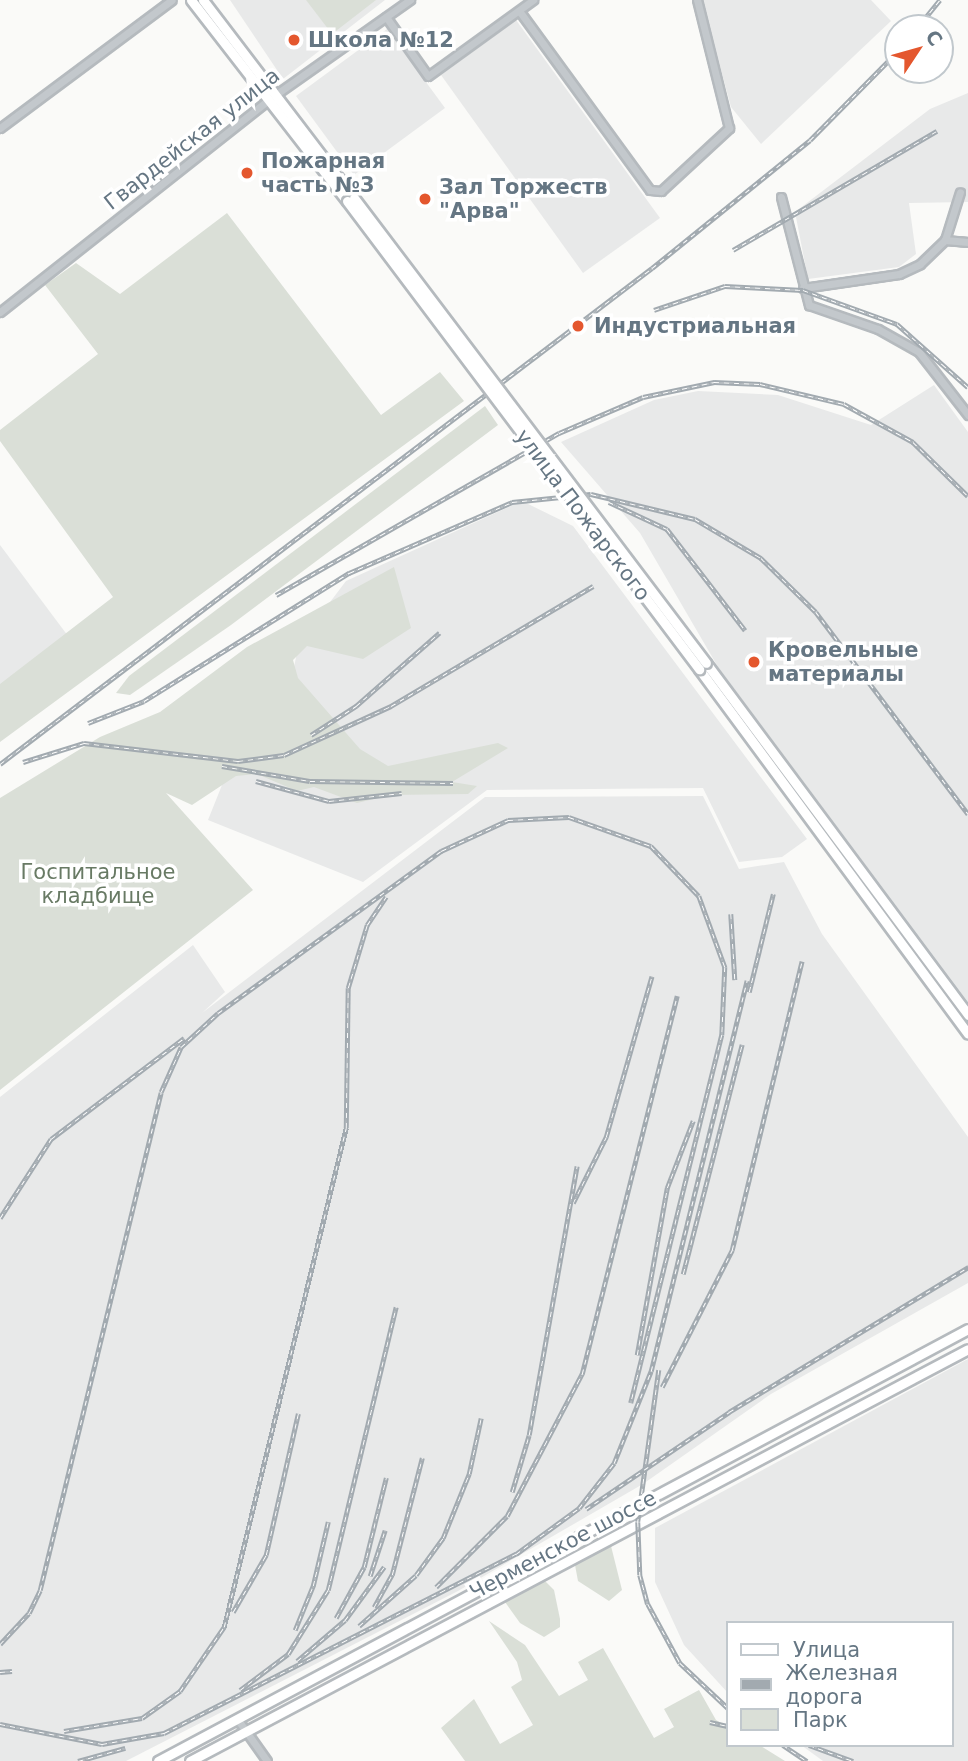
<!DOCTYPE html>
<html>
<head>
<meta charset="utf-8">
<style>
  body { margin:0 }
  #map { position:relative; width:968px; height:1761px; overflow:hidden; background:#fafaf8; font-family:"DejaVu Sans",sans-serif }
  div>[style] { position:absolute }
  .built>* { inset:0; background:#e8e9e9 }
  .green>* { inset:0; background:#dadfd7 }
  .roads { filter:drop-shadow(2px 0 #b5babe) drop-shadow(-2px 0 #b5babe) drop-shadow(0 2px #b5babe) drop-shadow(0 -2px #b5babe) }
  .minor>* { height:7px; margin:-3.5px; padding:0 3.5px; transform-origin:3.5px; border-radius:3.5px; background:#c3c8cc }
  .major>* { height:9px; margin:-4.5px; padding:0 4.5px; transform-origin:4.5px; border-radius:4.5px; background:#fff }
  .rail>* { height:4.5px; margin-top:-2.25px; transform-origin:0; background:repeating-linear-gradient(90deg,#fff 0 5px,#a2aab0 0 10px); box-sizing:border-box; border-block:2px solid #a2aab0 }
  .bridges { filter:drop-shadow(2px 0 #b5babe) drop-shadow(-2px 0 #b5babe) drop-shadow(0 2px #b5babe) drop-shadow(0 -2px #b5babe) }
  .major-bridge>* { height:9px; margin:-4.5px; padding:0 4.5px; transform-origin:4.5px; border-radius:4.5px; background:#fff }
  .dots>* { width:19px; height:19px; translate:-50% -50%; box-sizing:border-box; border:4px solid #fff; border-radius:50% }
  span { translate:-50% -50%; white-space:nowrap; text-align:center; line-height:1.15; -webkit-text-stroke:7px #fff; paint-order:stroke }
  .poi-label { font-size:21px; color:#657683; font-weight:700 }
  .left { translate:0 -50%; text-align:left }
  .street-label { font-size:21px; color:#657683 }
  .park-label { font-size:21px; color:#687a64 }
  .legend { position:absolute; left:726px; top:1621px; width:228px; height:126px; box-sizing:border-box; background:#fff; border:2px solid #c1c8cd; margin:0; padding:9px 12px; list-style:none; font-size:21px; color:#657683 }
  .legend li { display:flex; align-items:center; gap:14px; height:35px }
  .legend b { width:35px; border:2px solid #c1c8cd }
  .north { position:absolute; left:884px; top:14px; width:70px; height:70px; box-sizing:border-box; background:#fff; border:2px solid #c1c8cd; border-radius:50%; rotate:54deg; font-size:19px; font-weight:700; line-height:28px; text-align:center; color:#657683 }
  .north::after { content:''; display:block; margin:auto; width:24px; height:32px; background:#e4572e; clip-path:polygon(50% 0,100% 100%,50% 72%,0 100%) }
</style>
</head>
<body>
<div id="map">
  <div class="built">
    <div style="clip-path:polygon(230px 0,385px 0,283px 79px)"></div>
    <div style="clip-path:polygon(702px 0,871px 0,891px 21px,761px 144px,731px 107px)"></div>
    <div style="clip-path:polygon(516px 20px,660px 218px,583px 273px,441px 75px)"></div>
    <div style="clip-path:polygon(387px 29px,445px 108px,354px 175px,296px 96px)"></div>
    <div style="clip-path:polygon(968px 93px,968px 202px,909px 203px,916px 254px,899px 267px,808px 279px,795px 212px,930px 109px)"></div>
    <div style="clip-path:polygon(934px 385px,968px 432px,968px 1002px,718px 667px,640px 533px,561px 442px,654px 400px,698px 391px,778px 395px,871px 425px)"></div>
    <div style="clip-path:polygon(522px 501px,573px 526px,807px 839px,782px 857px,739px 862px,703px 788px,487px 790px,363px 882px,208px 820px,228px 770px,294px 667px,299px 643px,346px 581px)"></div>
    <div style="clip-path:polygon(0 545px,77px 648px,0 709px)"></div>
    <div style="clip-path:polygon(703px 796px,739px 869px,784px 862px,822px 934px,968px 1137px,968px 1283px,771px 1394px,643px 1484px,458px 1591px,126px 1761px,0 1761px,0 1097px,193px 945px,225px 992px,202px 1013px,485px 797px)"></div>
    <div style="clip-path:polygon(968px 1359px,968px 1761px,823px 1761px,801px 1745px,952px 1745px,952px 1623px,728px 1623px,728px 1693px,684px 1645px,655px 1582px,655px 1528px)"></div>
  </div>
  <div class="green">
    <div style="clip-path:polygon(306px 0,376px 0,332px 34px)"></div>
    <div style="clip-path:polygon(227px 213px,381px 415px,440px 372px,464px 401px,0 742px,0 684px,113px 597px,0 441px,0 430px,98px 354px,45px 285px,76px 263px,120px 294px)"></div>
    <div style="clip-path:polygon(485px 406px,498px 425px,231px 625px,130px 695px,116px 693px,129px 676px)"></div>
    <div style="clip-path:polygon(394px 567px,411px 628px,363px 659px,307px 646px,293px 660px,298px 678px,360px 749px,388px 766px,498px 743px,508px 748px,452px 782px,477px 786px,468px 794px,390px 795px,357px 803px,314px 787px,297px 791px,257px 774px,236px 776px,192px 805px,166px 793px,253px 890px,0 1090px,0 798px,100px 737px,160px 712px,247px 647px)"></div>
    <div style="clip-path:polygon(611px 1546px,622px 1590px,609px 1601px,578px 1581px,575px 1565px)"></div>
    <div style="clip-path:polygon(544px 1580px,554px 1590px,560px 1619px,560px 1627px,544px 1637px,520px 1623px,505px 1602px)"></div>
    <div style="clip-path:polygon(489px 1621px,525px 1645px,559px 1696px,588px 1680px,578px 1662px,603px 1648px,654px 1738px,674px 1727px,664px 1709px,699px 1690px,716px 1720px,728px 1727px,728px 1745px,759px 1745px,785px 1761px,465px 1761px,441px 1728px,474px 1699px,500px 1744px,533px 1725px,511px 1687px,522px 1680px,517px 1662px)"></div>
  </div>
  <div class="roads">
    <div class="minor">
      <div style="left:520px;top:12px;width:220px;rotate:53.9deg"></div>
      <div style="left:650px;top:190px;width:11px;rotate:5deg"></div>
      <div style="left:661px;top:191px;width:93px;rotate:-42.8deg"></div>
      <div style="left:729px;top:128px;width:132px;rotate:-104deg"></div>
      <div style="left:386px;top:17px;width:72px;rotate:54.6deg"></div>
      <div style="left:428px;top:76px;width:130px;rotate:-35.9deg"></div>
      <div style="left:0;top:128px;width:214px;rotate:-36.7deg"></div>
      <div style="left:781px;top:197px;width:112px;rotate:75.5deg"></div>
      <div style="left:809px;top:305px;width:73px;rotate:19.2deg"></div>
      <div style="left:878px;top:329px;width:47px;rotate:29.3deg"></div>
      <div style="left:919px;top:352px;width:80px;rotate:52.1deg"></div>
      <div style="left:945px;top:240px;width:23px;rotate:5deg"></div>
      <div style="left:803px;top:288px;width:97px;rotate:-8.3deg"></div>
      <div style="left:899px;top:274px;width:23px;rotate:-25deg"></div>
      <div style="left:920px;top:264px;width:35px;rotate:-44deg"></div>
      <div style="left:945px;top:240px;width:50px;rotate:-72.6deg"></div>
      <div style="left:0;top:312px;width:342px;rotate:-38.3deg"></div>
      <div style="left:268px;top:100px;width:174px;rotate:-35.2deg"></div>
      <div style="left:238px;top:1720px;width:50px;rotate:54.7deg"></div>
    </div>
    <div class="major">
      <div style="left:191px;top:0;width:254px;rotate:52.2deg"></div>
      <div style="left:203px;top:0;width:249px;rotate:52.7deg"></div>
      <div style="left:706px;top:663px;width:439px;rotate:53.3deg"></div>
      <div style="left:699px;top:669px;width:453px;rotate:53.6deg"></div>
      <div style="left:158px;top:1761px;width:918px;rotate:-28.07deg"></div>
      <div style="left:190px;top:1761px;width:880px;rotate:-27.9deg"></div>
    </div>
  </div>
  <div class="rail">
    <div style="left:917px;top:28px;width:36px;rotate:-51deg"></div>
    <div style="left:733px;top:250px;width:236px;rotate:-30.3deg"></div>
    <div style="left:654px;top:310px;width:75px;rotate:-18.7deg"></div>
    <div style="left:725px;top:286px;width:78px;rotate:2.9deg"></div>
    <div style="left:803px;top:290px;width:100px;rotate:19.9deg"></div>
    <div style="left:897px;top:324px;width:95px;rotate:41.6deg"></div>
    <div style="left:609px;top:502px;width:64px;rotate:25deg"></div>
    <div style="left:667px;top:529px;width:128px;rotate:52.3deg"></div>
    <div style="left:276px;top:595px;width:326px;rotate:-29.8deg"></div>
    <div style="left:559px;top:433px;width:91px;rotate:-23.2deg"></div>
    <div style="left:643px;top:397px;width:73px;rotate:-11.9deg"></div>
    <div style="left:714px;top:382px;width:46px;rotate:2.5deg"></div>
    <div style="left:760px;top:384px;width:86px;rotate:13.4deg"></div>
    <div style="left:844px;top:404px;width:79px;rotate:28.8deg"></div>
    <div style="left:913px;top:442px;width:77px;rotate:44.5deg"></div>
    <div style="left:88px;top:723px;width:60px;rotate:-21.4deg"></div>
    <div style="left:144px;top:701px;width:242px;rotate:-32deg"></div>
    <div style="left:349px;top:573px;width:178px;rotate:-23.5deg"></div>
    <div style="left:512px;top:502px;width:79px;rotate:-5.8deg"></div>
    <div style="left:591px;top:494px;width:107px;rotate:13.5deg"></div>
    <div style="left:695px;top:519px;width:77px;rotate:30.6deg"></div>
    <div style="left:761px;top:558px;width:77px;rotate:44.5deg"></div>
    <div style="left:816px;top:612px;width:253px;rotate:53deg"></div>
    <div style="left:311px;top:735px;width:54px;rotate:-32.8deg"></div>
    <div style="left:356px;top:706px;width:111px;rotate:-41.3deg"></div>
    <div style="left:23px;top:762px;width:64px;rotate:-17.3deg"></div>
    <div style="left:84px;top:743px;width:155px;rotate:6.7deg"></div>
    <div style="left:238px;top:761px;width:46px;rotate:-7.4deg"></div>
    <div style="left:284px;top:755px;width:118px;rotate:-24.6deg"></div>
    <div style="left:391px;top:706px;width:235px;rotate:-30.7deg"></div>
    <div style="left:0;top:764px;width:819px;rotate:-37.26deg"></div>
    <div style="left:652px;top:268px;width:203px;rotate:-39deg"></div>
    <div style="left:810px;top:140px;width:125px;rotate:-45.3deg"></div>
    <div style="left:222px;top:766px;width:89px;rotate:9.7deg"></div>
    <div style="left:310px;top:781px;width:143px;rotate:0.8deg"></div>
    <div style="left:256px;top:781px;width:76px;rotate:15.3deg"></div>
    <div style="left:329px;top:801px;width:73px;rotate:-6.3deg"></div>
    <div style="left:731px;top:914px;width:66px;rotate:86.5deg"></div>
    <div style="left:749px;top:992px;width:101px;rotate:-76.2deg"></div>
    <div style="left:573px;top:1203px;width:74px;rotate:-63.4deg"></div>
    <div style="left:606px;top:1137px;width:167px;rotate:-74.1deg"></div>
    <div style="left:0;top:1218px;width:94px;rotate:-57.2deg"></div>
    <div style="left:51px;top:1139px;width:167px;rotate:-37.2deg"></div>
    <div style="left:683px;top:1274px;width:237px;rotate:-75.6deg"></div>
    <div style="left:637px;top:1355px;width:170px;rotate:-79.8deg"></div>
    <div style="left:667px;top:1188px;width:72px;rotate:-68.8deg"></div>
    <div style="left:659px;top:1370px;width:153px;rotate:97.9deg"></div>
    <div style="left:638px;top:1522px;width:53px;rotate:87.8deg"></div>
    <div style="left:640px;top:1575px;width:30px;rotate:75deg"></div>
    <div style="left:648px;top:1604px;width:67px;rotate:61.5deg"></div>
    <div style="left:680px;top:1663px;width:66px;rotate:43.2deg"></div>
    <div style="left:662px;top:1387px;width:154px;rotate:-62.9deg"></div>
    <div style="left:732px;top:1250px;width:297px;rotate:-76.4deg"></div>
    <div style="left:512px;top:1492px;width:59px;rotate:-73.4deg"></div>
    <div style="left:529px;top:1435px;width:273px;rotate:-79.9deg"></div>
    <div style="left:586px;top:1509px;width:173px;rotate:-34.1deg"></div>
    <div style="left:729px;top:1412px;width:280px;rotate:-31.2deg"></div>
    <div style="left:370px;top:1576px;width:48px;rotate:-71.9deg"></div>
    <div style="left:436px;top:1587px;width:100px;rotate:-45deg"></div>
    <div style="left:507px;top:1516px;width:161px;rotate:-62.2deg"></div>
    <div style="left:582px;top:1374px;width:390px;rotate:-75.9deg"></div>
    <div style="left:374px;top:1607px;width:37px;rotate:-61deg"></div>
    <div style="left:392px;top:1575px;width:121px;rotate:-75.6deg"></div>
    <div style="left:233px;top:1612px;width:66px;rotate:-59.9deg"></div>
    <div style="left:266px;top:1555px;width:145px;rotate:-77.2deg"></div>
    <div style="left:336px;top:1618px;width:58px;rotate:-61.2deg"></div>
    <div style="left:364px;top:1567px;width:92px;rotate:-76.1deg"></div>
    <div style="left:359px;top:1626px;width:76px;rotate:-41.8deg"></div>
    <div style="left:416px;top:1575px;width:46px;rotate:-53.9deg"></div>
    <div style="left:443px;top:1538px;width:69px;rotate:-67.9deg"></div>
    <div style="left:469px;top:1474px;width:57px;rotate:-77.9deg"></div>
    <div style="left:295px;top:1630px;width:48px;rotate:-67.8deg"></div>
    <div style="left:313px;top:1586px;width:66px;rotate:-76.8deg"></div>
    <div style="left:0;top:1644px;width:42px;rotate:-46.9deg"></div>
    <div style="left:29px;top:1613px;width:25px;rotate:-64deg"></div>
    <div style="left:40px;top:1590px;width:512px;rotate:-76.34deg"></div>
    <div style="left:161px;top:1092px;width:49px;rotate:-66deg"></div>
    <div style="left:181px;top:1047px;width:50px;rotate:-42.6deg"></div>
    <div style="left:218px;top:1013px;width:276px;rotate:-36deg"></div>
    <div style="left:441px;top:851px;width:74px;rotate:-24.8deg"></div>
    <div style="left:508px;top:820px;width:61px;rotate:-2.8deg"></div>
    <div style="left:569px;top:817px;width:87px;rotate:19.5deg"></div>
    <div style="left:651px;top:846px;width:69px;rotate:46.2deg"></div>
    <div style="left:699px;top:896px;width:76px;rotate:69.9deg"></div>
    <div style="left:725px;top:967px;width:68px;rotate:92.5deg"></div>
    <div style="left:722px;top:1035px;width:379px;rotate:103.9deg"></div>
    <div style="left:297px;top:1661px;width:63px;rotate:-40.5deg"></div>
    <div style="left:345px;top:1620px;width:66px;rotate:-53.7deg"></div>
    <div style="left:0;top:1672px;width:12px;rotate:-5deg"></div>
    <div style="left:240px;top:1690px;width:60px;rotate:-36.9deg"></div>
    <div style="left:288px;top:1654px;width:75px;rotate:-58deg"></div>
    <div style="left:328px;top:1590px;width:291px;rotate:-76.5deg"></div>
    <div style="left:710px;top:1722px;width:18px;rotate:13deg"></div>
    <div style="left:0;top:1724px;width:104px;rotate:11.1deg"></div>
    <div style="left:102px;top:1744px;width:63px;rotate:-10.1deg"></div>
    <div style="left:164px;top:1733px;width:395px;rotate:-27deg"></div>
    <div style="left:516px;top:1554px;width:78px;rotate:-36.1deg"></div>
    <div style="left:579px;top:1508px;width:57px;rotate:-52.1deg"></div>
    <div style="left:614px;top:1463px;width:99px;rotate:-68.1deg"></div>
    <div style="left:651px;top:1371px;width:402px;rotate:-76.2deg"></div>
    <div style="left:64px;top:1731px;width:79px;rotate:-9.5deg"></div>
    <div style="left:142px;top:1718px;width:47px;rotate:-35.4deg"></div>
    <div style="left:180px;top:1691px;width:78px;rotate:-55.5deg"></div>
    <div style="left:224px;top:1627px;width:514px;rotate:-76.26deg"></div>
    <div style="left:346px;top:1128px;width:140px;rotate:-89.2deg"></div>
    <div style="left:348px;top:988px;width:66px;rotate:-73.2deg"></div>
    <div style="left:367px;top:925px;width:34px;rotate:-56deg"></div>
    <div style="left:783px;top:1745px;width:29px;rotate:34deg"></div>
    <div style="left:809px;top:1745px;width:47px;rotate:20deg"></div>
    <div style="left:78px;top:1761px;width:49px;rotate:-15.5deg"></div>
  </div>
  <div class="bridges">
    <div class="major-bridge">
      <div style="left:354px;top:198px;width:583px;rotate:52.87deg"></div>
      <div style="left:347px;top:201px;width:586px;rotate:53.05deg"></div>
    </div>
  </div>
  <div class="dots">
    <div style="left:294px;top:40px;background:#e4572e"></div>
    <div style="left:247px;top:173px;background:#e4572e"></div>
    <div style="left:425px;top:199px;background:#e4572e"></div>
    <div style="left:578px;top:326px;background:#e4572e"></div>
    <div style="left:754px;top:662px;background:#e4572e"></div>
  </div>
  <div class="poi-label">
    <span class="left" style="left:308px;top:40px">Школа №12</span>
    <span class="left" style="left:261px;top:173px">Пожарная<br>часть №3</span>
    <span class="left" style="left:439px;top:199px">Зал Торжеств<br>"Арва"</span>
    <span class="left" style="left:594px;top:326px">Индустриальная</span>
    <span class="left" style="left:768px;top:662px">Кровельные<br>материалы</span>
  </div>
  <div class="street-label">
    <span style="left:192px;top:139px;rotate:-38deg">Гвардейская улица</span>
    <span style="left:583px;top:515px;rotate:53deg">улица Пожарского</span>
    <span style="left:563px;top:1545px;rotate:-28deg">Черменское шоссе</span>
  </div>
  <div class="park-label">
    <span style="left:98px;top:884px">Госпитальное<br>кладбище</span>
  </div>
  <ul class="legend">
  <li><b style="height:9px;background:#fff"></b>Улица</li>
  <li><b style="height:9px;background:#a2aab0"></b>Железная дорога</li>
  <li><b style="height:19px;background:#dadfd7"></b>Парк</li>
  </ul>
  <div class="north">С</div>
</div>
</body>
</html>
